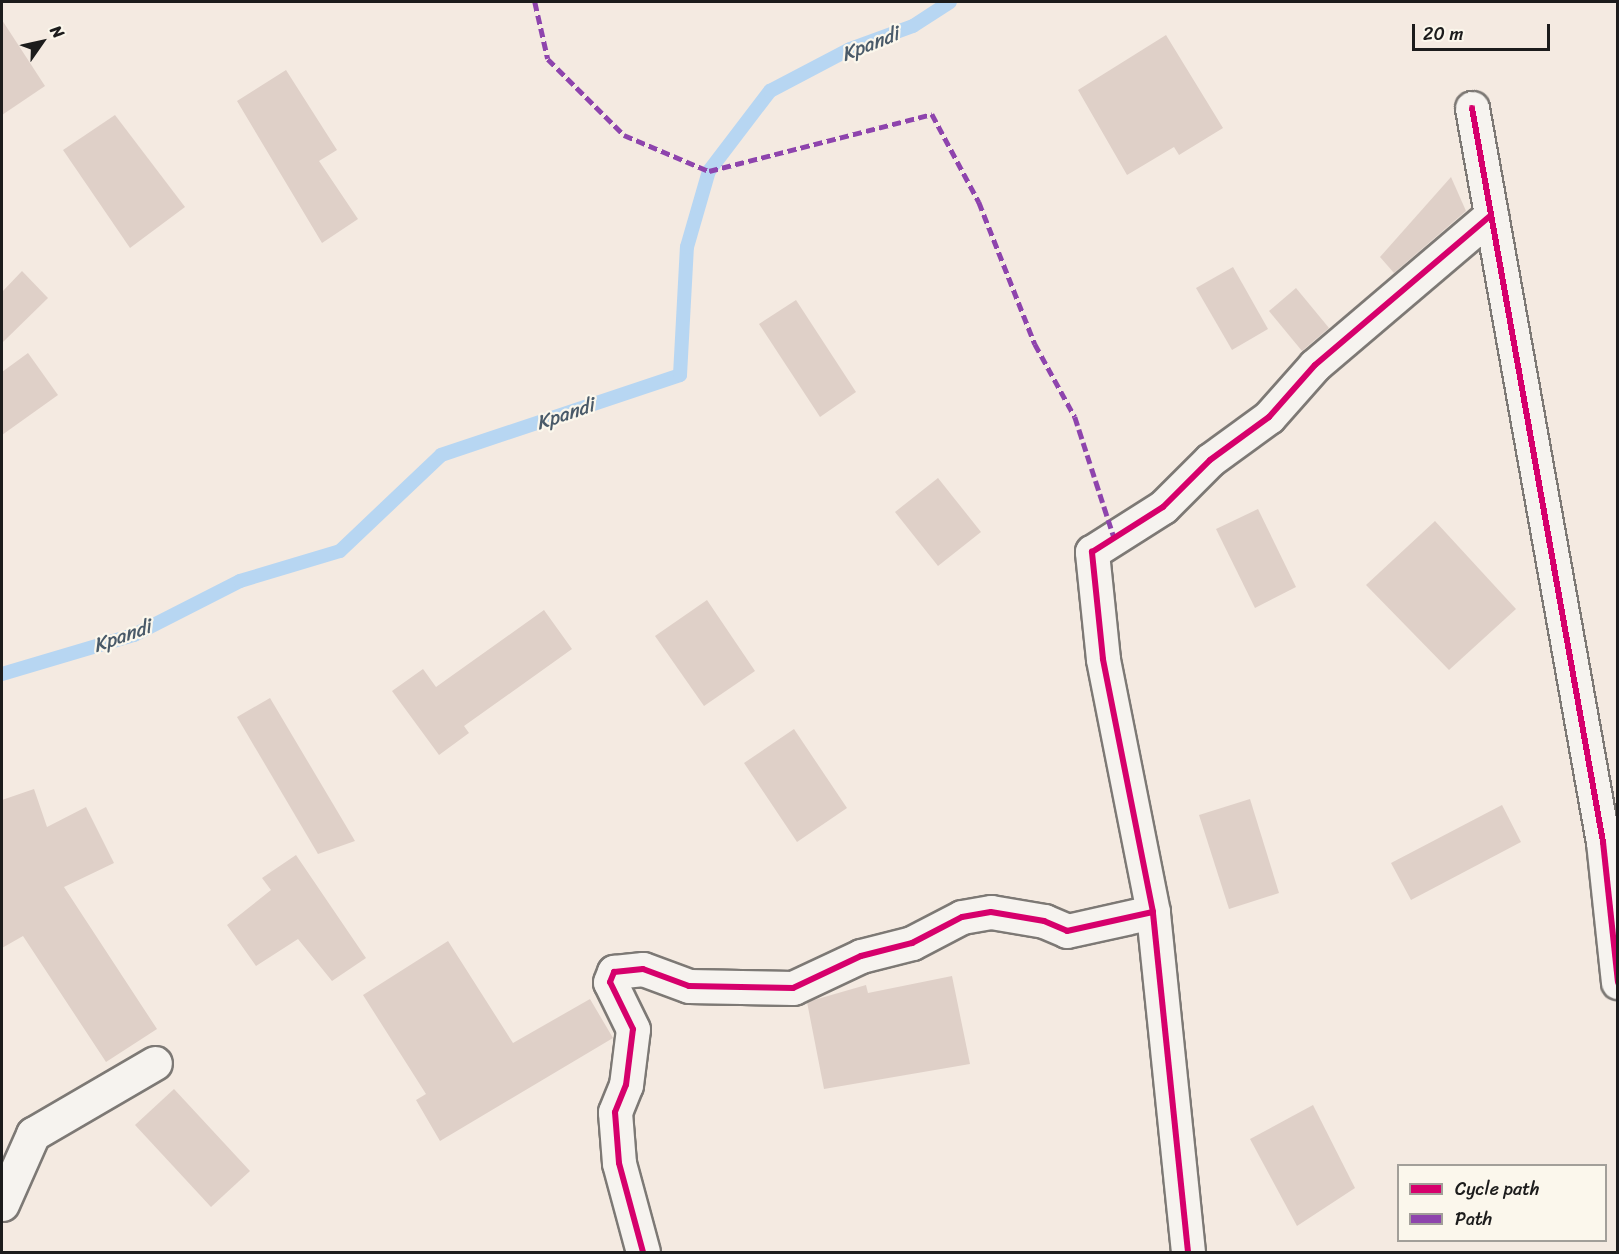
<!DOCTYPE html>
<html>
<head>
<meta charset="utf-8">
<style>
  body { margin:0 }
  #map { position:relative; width:1619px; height:1254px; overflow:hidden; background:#f4eae1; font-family:Sriracha,sans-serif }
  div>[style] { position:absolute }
  .stream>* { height:14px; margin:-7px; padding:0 7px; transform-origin:7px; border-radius:7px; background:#b7d6f2 }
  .building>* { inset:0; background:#dfd0c8 }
  .roads { filter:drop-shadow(2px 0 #7d7975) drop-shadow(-2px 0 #7d7975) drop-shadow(0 2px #7d7975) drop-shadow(0 -2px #7d7975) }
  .minor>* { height:33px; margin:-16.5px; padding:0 16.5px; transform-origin:16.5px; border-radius:16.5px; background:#f6f3ef }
  .quiet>* { height:4.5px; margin-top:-2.25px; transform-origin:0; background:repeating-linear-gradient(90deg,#8e44ad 0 9px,transparent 0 13.5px) }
  .cycleway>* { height:6px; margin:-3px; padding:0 3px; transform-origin:3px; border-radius:3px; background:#d6006c }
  span { translate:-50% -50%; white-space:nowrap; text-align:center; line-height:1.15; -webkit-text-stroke:4.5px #fbf7ec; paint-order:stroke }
  .water-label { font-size:20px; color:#495a69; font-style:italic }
  .frame { position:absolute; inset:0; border:3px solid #1c1c1c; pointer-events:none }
  .legend { position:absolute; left:1397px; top:1164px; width:210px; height:78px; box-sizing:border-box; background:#fbf7ec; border:2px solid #a29f99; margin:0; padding:8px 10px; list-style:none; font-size:18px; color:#1c1c1c }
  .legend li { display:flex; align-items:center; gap:12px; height:30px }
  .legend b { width:30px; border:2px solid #a29f99 }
  .north { position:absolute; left:12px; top:12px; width:60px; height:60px; -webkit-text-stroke:4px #fbf7ec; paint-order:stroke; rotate:56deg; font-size:16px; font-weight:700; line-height:24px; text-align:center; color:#1c1c1c }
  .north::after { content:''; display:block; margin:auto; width:21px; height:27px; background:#1c1c1c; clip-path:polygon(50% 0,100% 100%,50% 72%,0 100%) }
  .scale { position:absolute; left:1412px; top:24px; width:138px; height:27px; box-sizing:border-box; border:3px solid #1c1c1c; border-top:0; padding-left:8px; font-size:18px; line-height:21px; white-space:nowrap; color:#1c1c1c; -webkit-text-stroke:4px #fbf7ec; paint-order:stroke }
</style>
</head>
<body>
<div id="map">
  <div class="stream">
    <div style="left:2px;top:674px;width:138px;rotate:-16.5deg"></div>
    <div style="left:134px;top:635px;width:119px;rotate:-27deg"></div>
    <div style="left:240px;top:581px;width:104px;rotate:-16.7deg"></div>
    <div style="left:340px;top:551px;width:139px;rotate:-43.5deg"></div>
    <div style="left:441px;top:455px;width:252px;rotate:-18.5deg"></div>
    <div style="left:680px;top:375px;width:128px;rotate:-86.9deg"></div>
    <div style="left:687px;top:247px;width:79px;rotate:-73.9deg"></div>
    <div style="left:709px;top:171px;width:101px;rotate:-52.7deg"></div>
    <div style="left:770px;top:91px;width:90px;rotate:-27.7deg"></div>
    <div style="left:850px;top:49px;width:67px;rotate:-20.1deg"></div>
    <div style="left:913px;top:26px;width:44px;rotate:-33deg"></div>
  </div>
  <div class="building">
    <div style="clip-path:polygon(2px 20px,45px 86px,2px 115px)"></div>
    <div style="clip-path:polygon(1166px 35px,1223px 128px,1179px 155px,1174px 147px,1127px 175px,1078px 90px)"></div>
    <div style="clip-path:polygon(286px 70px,337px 150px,319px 161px,358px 219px,322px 243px,237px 101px)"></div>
    <div style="clip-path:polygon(115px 115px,185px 207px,130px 248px,63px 150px)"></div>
    <div style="clip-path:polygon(1451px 177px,1466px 211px,1394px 273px,1380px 257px)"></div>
    <div style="clip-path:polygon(1233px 267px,1268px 329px,1232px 350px,1196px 288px)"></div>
    <div style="clip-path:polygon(22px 271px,48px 298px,2px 343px,2px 292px)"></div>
    <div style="clip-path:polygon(1296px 288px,1329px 328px,1302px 351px,1269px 311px)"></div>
    <div style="clip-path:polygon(796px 300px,856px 392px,820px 417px,759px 324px)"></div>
    <div style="clip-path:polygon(28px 353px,58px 395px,2px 435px,2px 372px)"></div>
    <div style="clip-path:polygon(938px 478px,981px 532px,938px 566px,895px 512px)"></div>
    <div style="clip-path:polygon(1258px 509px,1296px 587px,1255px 608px,1216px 529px)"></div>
    <div style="clip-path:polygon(1435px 521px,1516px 609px,1449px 670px,1366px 585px)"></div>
    <div style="clip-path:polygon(707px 600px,755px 671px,704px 706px,655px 636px)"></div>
    <div style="clip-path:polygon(544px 610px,572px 649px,464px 726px,469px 733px,439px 755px,392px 691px,423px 669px,436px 687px)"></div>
    <div style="clip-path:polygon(270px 698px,355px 841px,318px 854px,237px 717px)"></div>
    <div style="clip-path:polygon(794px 729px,847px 808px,797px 842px,744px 763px)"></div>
    <div style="clip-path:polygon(34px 789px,47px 827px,86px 807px,114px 863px,64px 887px,157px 1029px,106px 1062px,23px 936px,2px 948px,2px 800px)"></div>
    <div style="clip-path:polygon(1250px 799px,1279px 893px,1229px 909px,1199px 815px)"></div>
    <div style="clip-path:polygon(1502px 805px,1521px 842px,1411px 900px,1391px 863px)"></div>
    <div style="clip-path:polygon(296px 855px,366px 958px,332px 981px,298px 939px,256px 966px,227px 925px,271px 890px,262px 878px)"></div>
    <div style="clip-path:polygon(448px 941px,513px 1043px,590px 999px,613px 1038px,440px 1141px,416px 1100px,426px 1094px,363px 995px)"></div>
    <div style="clip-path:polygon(952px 976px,970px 1064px,824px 1089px,807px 1002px,866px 985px,868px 993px)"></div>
    <div style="clip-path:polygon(174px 1089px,250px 1171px,211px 1207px,135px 1125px)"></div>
    <div style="clip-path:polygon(1313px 1105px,1355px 1188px,1297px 1226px,1250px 1139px)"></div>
  </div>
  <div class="roads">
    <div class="minor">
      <div style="left:1472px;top:108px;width:746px;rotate:79.88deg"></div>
      <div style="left:1603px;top:842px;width:141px;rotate:83.9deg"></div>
      <div style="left:2px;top:1204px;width:77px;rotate:-66.1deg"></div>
      <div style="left:33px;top:1134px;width:141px;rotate:-30.2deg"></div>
      <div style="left:643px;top:1252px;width:92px;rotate:-105.1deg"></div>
      <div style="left:619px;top:1163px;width:51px;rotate:-94.5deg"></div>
      <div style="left:615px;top:1112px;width:29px;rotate:-68deg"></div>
      <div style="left:626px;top:1085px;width:56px;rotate:-82.9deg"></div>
      <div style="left:633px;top:1029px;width:52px;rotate:-116.1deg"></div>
      <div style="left:610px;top:982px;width:11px;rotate:-68deg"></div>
      <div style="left:614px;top:972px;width:29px;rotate:-6deg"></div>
      <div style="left:643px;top:969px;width:49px;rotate:20.3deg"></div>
      <div style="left:689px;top:986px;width:104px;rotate:1.1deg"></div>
      <div style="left:793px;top:988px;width:75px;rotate:-25.2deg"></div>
      <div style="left:861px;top:956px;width:53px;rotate:-14.3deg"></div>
      <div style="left:912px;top:943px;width:56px;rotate:-27.5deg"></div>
      <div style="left:962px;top:917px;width:29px;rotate:-10deg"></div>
      <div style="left:991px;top:912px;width:54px;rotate:9.6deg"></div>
      <div style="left:1044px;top:921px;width:25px;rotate:23deg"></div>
      <div style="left:1067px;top:931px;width:88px;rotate:-12.5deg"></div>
      <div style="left:1188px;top:1252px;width:342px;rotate:-95.9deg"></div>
      <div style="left:1153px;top:912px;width:258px;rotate:-101.2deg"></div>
      <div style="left:1103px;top:659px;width:108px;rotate:-95.9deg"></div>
      <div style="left:1092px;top:552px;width:84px;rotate:-32.4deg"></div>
      <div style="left:1163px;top:507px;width:66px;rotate:-45deg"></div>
      <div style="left:1210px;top:460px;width:73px;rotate:-36.1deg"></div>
      <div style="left:1269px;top:417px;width:69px;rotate:-48.5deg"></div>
      <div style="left:1315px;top:365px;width:231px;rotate:-40.4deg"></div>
    </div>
  </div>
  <div class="quiet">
    <div style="left:535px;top:2px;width:58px;rotate:77.2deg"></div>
    <div style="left:548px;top:59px;width:107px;rotate:45deg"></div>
    <div style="left:624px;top:135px;width:92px;rotate:23deg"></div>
    <div style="left:709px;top:171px;width:230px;rotate:-14.3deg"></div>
    <div style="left:932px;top:114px;width:100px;rotate:61.9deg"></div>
    <div style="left:979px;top:202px;width:153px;rotate:68.5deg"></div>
    <div style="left:1035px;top:344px;width:83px;rotate:61.3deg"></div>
    <div style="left:1075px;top:417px;width:126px;rotate:72deg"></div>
  </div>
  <div class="cycleway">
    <div style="left:1472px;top:108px;width:746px;rotate:79.88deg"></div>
    <div style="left:1603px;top:842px;width:141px;rotate:83.9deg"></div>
    <div style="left:643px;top:1252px;width:92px;rotate:-105.1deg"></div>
    <div style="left:619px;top:1163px;width:51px;rotate:-94.5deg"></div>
    <div style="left:615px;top:1112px;width:29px;rotate:-68deg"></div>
    <div style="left:626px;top:1085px;width:56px;rotate:-82.9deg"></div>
    <div style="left:633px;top:1029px;width:52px;rotate:-116.1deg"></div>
    <div style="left:610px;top:982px;width:11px;rotate:-68deg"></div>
    <div style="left:614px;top:972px;width:29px;rotate:-6deg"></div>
    <div style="left:643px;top:969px;width:49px;rotate:20.3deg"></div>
    <div style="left:689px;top:986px;width:104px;rotate:1.1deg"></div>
    <div style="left:793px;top:988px;width:75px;rotate:-25.2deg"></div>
    <div style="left:861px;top:956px;width:53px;rotate:-14.3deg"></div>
    <div style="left:912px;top:943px;width:56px;rotate:-27.5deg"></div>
    <div style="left:962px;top:917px;width:29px;rotate:-10deg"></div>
    <div style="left:991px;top:912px;width:54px;rotate:9.6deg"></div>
    <div style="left:1044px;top:921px;width:25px;rotate:23deg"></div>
    <div style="left:1067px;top:931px;width:88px;rotate:-12.5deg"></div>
    <div style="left:1188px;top:1252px;width:342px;rotate:-95.9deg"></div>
    <div style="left:1153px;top:912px;width:258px;rotate:-101.2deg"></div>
    <div style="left:1103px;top:659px;width:108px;rotate:-95.9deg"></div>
    <div style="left:1092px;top:552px;width:84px;rotate:-32.4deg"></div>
    <div style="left:1163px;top:507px;width:66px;rotate:-45deg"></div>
    <div style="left:1210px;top:460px;width:73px;rotate:-36.1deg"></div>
    <div style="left:1269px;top:417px;width:69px;rotate:-48.5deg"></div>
    <div style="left:1315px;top:365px;width:231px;rotate:-40.4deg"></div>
  </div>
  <div class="water-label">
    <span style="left:870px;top:44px;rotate:-22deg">Kpandi</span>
    <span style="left:565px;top:414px;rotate:-19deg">Kpandi</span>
    <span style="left:122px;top:636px;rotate:-20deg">Kpandi</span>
  </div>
  <div class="frame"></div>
  <ul class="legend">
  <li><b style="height:8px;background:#d6006c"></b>Cycle path</li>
  <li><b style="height:8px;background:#8e44ad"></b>Path</li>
  </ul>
  <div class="north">N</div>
  <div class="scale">20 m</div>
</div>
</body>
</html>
